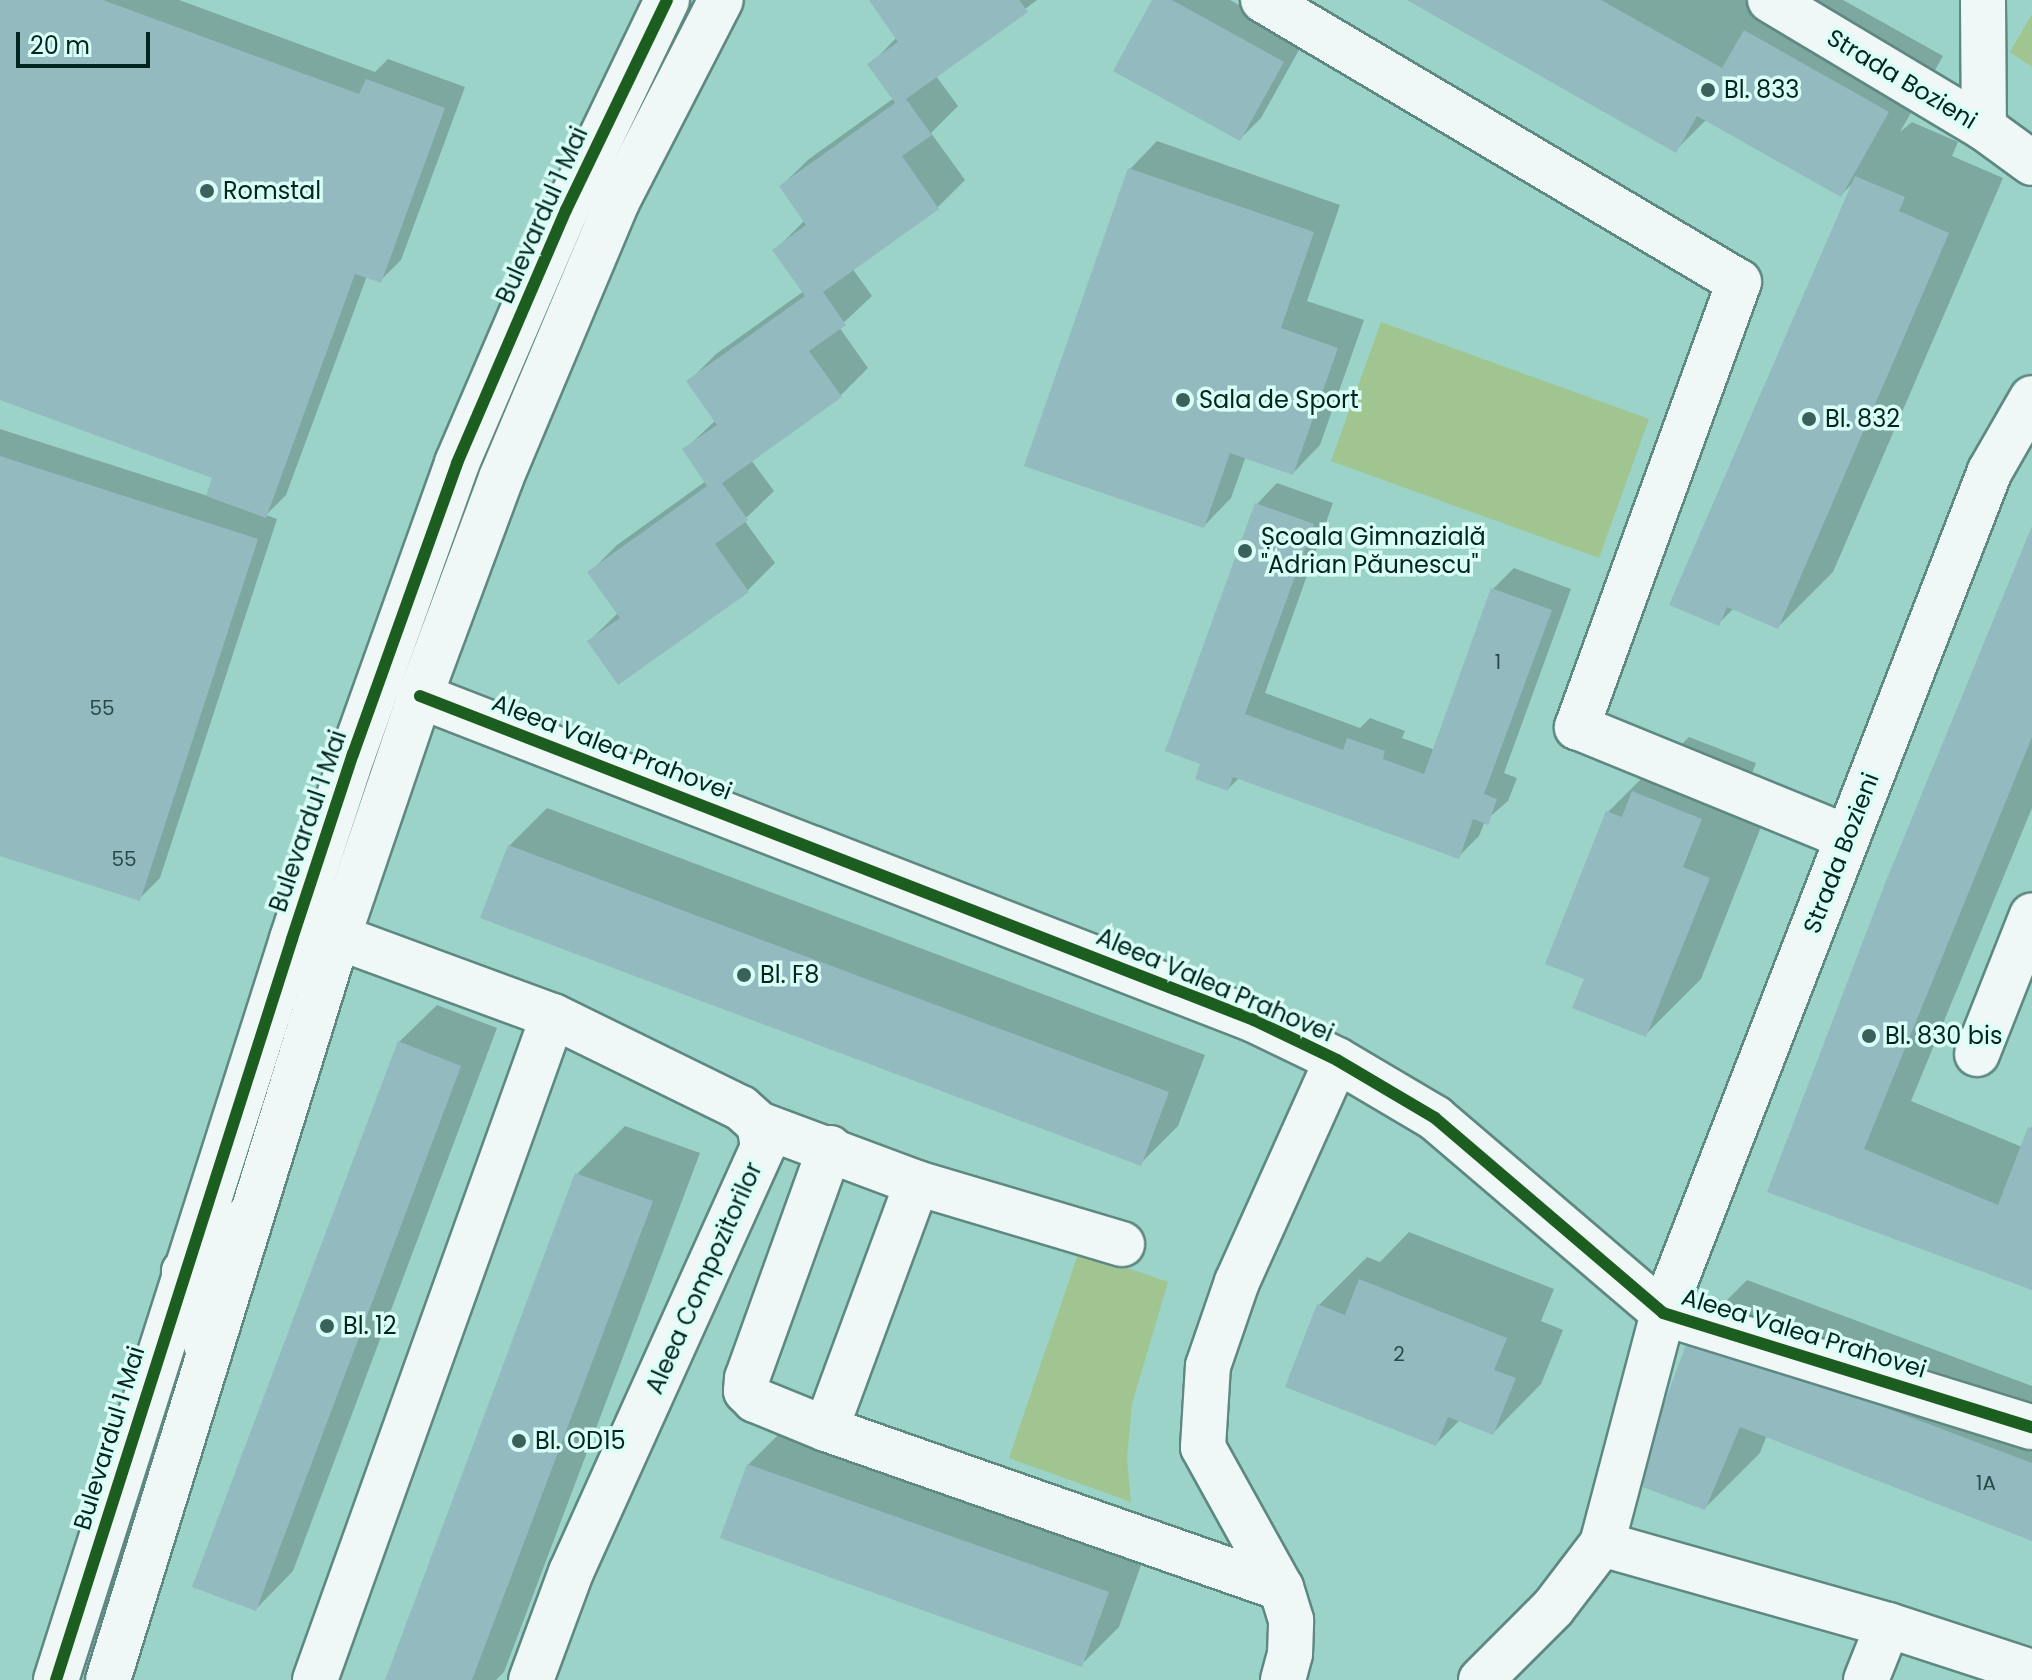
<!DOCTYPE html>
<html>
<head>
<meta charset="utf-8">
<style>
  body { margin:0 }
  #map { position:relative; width:2032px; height:1680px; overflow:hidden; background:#9bd3c9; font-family:Poppins,sans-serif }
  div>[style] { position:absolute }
  .green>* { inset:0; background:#a0c591 }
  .shadow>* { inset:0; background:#0003 }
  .building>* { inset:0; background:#93babf }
  .roads { filter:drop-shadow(2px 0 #5e8882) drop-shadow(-2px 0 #5e8882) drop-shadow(0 2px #5e8882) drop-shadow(0 -2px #5e8882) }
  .minor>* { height:44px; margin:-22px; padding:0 22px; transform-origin:22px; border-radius:22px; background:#f0f8f7 }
  .major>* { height:44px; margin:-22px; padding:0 22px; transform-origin:22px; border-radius:22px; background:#f0f8f7 }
  .cycleway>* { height:12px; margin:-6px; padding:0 6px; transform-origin:6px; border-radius:6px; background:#1b5e20 }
  .dots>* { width:22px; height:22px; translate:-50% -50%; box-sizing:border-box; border:4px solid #d9fff7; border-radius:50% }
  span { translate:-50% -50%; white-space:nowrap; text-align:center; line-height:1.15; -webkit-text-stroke:7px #d9fff7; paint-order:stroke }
  .number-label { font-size:20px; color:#274a48 }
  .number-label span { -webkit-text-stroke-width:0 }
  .street-label { font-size:24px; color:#032520 }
  .poi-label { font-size:24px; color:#032520 }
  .left { translate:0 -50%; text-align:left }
  .scale { position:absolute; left:16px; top:32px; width:134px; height:36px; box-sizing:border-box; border:4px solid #032520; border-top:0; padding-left:10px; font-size:24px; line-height:28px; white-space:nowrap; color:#032520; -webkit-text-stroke:6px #d9fff7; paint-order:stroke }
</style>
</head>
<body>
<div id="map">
  <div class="green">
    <div style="clip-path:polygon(2032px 14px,2032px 67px,2010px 52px)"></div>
    <div style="clip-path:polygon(1381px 322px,1649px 419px,1599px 558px,1331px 461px)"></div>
    <div style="clip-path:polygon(1079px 1251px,1168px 1282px,1132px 1404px,1127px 1458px,1131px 1502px,1009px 1458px)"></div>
  </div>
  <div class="shadow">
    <div style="clip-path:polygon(0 0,179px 0,375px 72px,388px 59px,465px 87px,401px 260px,380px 281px,367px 276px,286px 495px,266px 515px,277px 519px,160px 878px,139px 899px,0 854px,0 429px,208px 496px,215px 477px,0 398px)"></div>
    <div style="clip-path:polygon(871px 0,1037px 0,936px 76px,958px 106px,931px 133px,965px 180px,938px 207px,852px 268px,872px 296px,839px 327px,868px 368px,841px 395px,751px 460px,774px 491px,744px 520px,775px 563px,748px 590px,619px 682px,589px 641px,618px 613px,590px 572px,617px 545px,706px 481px,684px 450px,716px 420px,688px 382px,716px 354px,804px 291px,775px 250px,805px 220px,781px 186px,809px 159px,894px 98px,870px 65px,897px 37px)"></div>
    <div style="clip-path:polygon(1154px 0,1230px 0,1304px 41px,1261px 118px,1240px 139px)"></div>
    <div style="clip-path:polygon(1411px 0,1843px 0,1943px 56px,1900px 132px,1912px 122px,1958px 142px,1952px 156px,2003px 178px,1833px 572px,1778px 627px,1734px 608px,1718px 624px,1855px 181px,1841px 195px,1707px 119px,1676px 150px)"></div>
    <div style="clip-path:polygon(1157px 141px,1340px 205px,1307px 301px,1364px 320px,1320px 445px,1293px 473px,1246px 456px,1231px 498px,1204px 526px,1027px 465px,1130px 169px)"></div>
    <div style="clip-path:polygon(1277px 483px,1333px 503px,1265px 693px,1360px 728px,1370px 718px,1405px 731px,1402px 738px,1435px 750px,1493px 589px,1514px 568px,1571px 589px,1504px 773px,1517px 778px,1508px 801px,1485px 821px,1479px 836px,1458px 857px,1239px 778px,1228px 789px,1257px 504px)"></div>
    <div style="clip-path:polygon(2032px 531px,2032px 808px,1911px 1101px,2022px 1147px,2032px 1126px,2032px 1288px,1769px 1191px)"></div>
    <div style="clip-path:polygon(1689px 737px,1756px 763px,1737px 812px,1763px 822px,1701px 979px,1646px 1034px,1586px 978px,1608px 812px,1663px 757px,1667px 759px)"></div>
    <div style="clip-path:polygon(547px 808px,1205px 1055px,1178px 1126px,1141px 1163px,509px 846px)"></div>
    <div style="clip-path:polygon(437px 1005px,497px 1028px,293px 1571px,256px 1609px,399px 1042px)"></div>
    <div style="clip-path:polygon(625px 1126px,700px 1153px,504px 1672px,496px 1680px,386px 1680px,577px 1174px)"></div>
    <div style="clip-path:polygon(1409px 1232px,1554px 1289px,1541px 1321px,1563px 1330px,1541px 1384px,1493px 1433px,1460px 1420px,1436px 1444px,1319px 1305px,1367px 1257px,1380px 1262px)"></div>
    <div style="clip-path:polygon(1747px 1280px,2032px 1386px,2032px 1537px,1767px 1435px,1760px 1453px,1705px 1508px,1692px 1335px)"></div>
    <div style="clip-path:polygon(786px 1427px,1145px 1554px,1119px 1627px,1081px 1665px,748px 1465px)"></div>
  </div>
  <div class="building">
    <div style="clip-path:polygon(0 0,103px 0,359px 94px,366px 79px,445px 108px,381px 283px,355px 274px,266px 518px,206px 496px,212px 478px,0 400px)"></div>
    <div style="clip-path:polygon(869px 0,1019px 0,1028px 12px,906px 99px,932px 135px,902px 156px,939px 209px,823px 292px,846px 325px,809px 351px,842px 397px,722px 483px,748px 520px,715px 544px,749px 592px,618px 685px,587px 641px,620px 618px,587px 572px,707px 486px,682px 449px,717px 425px,686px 381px,805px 296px,772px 250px,806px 225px,779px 186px,895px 103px,867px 64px,898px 42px)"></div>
    <div style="clip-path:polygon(1152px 0,1172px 0,1284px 62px,1240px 141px,1113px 71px)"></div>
    <div style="clip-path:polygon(1407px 0,1601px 0,1722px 68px,1744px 30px,1889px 112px,1841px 197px,1697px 116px,1676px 153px)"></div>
    <div style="clip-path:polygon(1128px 168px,1314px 232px,1281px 328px,1338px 348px,1293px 475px,1230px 453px,1204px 528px,1024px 466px)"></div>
    <div style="clip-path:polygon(1855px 176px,1905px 197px,1899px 211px,1949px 233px,1778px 629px,1727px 607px,1719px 626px,1669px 605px)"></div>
    <div style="clip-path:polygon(0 456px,258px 539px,140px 901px,0 856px)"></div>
    <div style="clip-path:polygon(1255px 503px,1314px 524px,1245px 714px,1343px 750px,1347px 738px,1385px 751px,1383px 759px,1424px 774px,1491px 588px,1552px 610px,1484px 794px,1497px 799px,1488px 825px,1473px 819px,1459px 859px,1233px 777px,1228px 791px,1195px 779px,1200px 764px,1165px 751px)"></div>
    <div style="clip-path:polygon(2032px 526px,2032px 737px,1864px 1149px,1998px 1205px,2028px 1127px,2032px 1129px,2032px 1290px,1767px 1192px,1886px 881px)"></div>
    <div style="clip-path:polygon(1632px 791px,1702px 819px,1683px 867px,1710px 878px,1646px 1037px,1572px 1008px,1584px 979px,1545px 964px,1606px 811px,1622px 817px)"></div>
    <div style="clip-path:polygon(508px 845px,1169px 1092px,1141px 1166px,480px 918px)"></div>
    <div style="clip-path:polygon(398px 1041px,461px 1066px,256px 1611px,192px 1587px)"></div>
    <div style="clip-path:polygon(575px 1173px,653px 1201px,472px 1680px,385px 1680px)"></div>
    <div style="clip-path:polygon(1359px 1279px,1507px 1338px,1494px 1370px,1516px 1378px,1493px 1435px,1448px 1417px,1436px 1446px,1285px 1387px,1317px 1304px,1345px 1315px)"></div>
    <div style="clip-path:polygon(1690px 1334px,2032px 1463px,2032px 1541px,1740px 1427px,1705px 1510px,1634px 1484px)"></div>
    <div style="clip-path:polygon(747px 1464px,1109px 1592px,1082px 1667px,720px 1538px)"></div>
  </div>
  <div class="roads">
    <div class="minor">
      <div style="left:1263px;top:0;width:553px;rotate:30.64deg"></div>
      <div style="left:1739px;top:282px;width:474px;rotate:110deg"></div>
      <div style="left:1577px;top:727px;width:292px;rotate:22.2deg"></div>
      <div style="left:1770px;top:0;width:249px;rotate:30.9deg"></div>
      <div style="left:1984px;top:128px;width:59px;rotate:36.1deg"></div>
      <div style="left:1983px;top:0;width:128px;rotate:89.6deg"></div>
      <div style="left:420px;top:696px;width:895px;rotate:21.23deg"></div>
      <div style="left:1254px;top:1020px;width:92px;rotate:25.7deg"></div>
      <div style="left:1337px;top:1060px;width:114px;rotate:30.6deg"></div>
      <div style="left:1435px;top:1118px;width:300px;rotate:40.5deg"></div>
      <div style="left:1663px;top:1313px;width:386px;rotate:17.2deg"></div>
      <div style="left:338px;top:937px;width:229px;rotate:20.2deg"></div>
      <div style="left:553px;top:1016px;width:209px;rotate:26.1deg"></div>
      <div style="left:741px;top:1108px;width:24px;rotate:42deg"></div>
      <div style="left:759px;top:1124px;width:23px;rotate:80deg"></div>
      <div style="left:763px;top:1147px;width:466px;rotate:114.3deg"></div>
      <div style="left:571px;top:1572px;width:115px;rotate:110.3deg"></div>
      <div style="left:1977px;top:1054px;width:149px;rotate:-68.4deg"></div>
      <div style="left:759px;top:1124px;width:169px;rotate:20.5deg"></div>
      <div style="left:917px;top:1183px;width:214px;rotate:16.6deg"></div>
      <div style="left:830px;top:1148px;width:245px;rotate:109.8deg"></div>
      <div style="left:747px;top:1378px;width:13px;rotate:94deg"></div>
      <div style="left:746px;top:1391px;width:13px;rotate:45deg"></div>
      <div style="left:755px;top:1400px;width:77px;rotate:22.2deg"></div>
      <div style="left:826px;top:1429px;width:482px;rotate:19.3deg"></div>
      <div style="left:209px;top:1354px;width:86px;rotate:-107deg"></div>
      <div style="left:184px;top:1272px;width:89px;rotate:-40.5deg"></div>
      <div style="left:826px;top:1429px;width:262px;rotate:-69.7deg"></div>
      <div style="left:1602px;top:1544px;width:297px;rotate:15.8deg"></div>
      <div style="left:1888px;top:1625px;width:151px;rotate:18.1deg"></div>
      <div style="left:315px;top:1680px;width:705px;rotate:-70.28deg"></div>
      <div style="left:1283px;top:1680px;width:27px;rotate:-75deg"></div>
      <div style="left:1290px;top:1654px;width:34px;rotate:-88deg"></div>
      <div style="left:1291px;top:1620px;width:34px;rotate:-107deg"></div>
      <div style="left:1281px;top:1588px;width:161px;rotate:-119deg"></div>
      <div style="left:1203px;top:1447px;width:81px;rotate:-86.5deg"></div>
      <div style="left:1208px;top:1366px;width:89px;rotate:-71deg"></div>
      <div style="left:1237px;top:1282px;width:243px;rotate:-65.8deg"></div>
      <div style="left:1481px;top:1680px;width:102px;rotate:-45deg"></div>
      <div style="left:1553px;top:1608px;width:81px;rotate:-52.6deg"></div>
      <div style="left:1602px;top:1544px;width:239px;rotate:-75.2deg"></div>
      <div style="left:1663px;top:1313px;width:903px;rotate:-68.78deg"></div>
      <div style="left:1990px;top:471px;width:84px;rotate:-60.1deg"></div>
      <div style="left:1866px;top:1680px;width:59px;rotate:-68.2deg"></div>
    </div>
    <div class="major">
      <div style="left:56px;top:1680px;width:778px;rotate:-72.33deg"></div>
      <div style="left:292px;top:939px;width:195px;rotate:-71.8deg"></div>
      <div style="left:353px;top:754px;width:309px;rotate:-70.3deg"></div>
      <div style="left:457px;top:463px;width:275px;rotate:-66.7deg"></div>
      <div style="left:566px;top:210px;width:233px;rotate:-64.3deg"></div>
      <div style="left:108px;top:1680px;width:778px;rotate:-72.8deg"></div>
      <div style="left:338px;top:937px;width:255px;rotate:-71.2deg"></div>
      <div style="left:420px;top:696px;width:233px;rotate:-69.6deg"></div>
      <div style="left:501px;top:478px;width:299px;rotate:-67.2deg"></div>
      <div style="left:617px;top:202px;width:227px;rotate:-62.8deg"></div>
    </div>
  </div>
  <div class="cycleway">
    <div style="left:420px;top:696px;width:895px;rotate:21.23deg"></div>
    <div style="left:1254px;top:1020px;width:92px;rotate:25.7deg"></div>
    <div style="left:1337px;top:1060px;width:114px;rotate:30.6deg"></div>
    <div style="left:1435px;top:1118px;width:300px;rotate:40.5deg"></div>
    <div style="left:1663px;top:1313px;width:386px;rotate:17.2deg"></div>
    <div style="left:56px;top:1680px;width:778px;rotate:-72.33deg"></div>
    <div style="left:292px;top:939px;width:195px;rotate:-71.8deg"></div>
    <div style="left:353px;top:754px;width:309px;rotate:-70.3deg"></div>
    <div style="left:457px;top:463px;width:275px;rotate:-66.7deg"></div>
    <div style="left:566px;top:210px;width:233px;rotate:-64.3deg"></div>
  </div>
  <div class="dots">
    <div style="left:1708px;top:90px;background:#38625b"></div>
    <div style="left:207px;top:191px;background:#38625b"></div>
    <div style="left:1183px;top:400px;background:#38625b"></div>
    <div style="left:1809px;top:419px;background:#38625b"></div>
    <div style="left:1245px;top:551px;background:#38625b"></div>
    <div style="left:744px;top:975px;background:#38625b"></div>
    <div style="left:1869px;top:1036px;background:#38625b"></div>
    <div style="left:327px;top:1326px;background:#38625b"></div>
    <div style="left:519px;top:1441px;background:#38625b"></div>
  </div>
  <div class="number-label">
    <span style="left:1498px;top:662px">1</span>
    <span style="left:102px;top:708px">55</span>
    <span style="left:124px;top:859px">55</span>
    <span style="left:1399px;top:1354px">2</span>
    <span style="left:1986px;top:1483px">1A</span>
  </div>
  <div class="street-label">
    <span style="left:1902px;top:79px;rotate:31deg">Strada Bozieni</span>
    <span style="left:542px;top:215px;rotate:-66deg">Bulevardul 1 Mai</span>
    <span style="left:612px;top:747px;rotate:21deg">Aleea Valea Prahovei</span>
    <span style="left:308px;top:821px;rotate:-71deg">Bulevardul 1 Mai</span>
    <span style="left:1841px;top:853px;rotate:-69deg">Strada Bozieni</span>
    <span style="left:1215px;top:985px;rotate:23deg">Aleea Valea Prahovei</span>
    <span style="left:704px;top:1278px;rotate:-66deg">Aleea Compozitorilor</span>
    <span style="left:1804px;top:1333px;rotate:17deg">Aleea Valea Prahovei</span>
    <span style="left:109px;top:1438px;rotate:-73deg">Bulevardul 1 Mai</span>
  </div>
  <div class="poi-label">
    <span class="left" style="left:1724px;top:90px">Bl. 833</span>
    <span class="left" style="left:223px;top:191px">Romstal</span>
    <span class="left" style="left:1199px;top:400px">Sala de Sport</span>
    <span class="left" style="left:1825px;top:419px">Bl. 832</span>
    <span class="left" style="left:1261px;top:551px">Școala Gimnazială<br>"Adrian Păunescu"</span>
    <span class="left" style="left:760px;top:975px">Bl. F8</span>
    <span class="left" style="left:1885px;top:1036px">Bl. 830 bis</span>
    <span class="left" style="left:343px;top:1326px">Bl. 12</span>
    <span class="left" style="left:535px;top:1441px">Bl. OD15</span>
  </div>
  <div class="scale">20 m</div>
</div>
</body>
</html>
